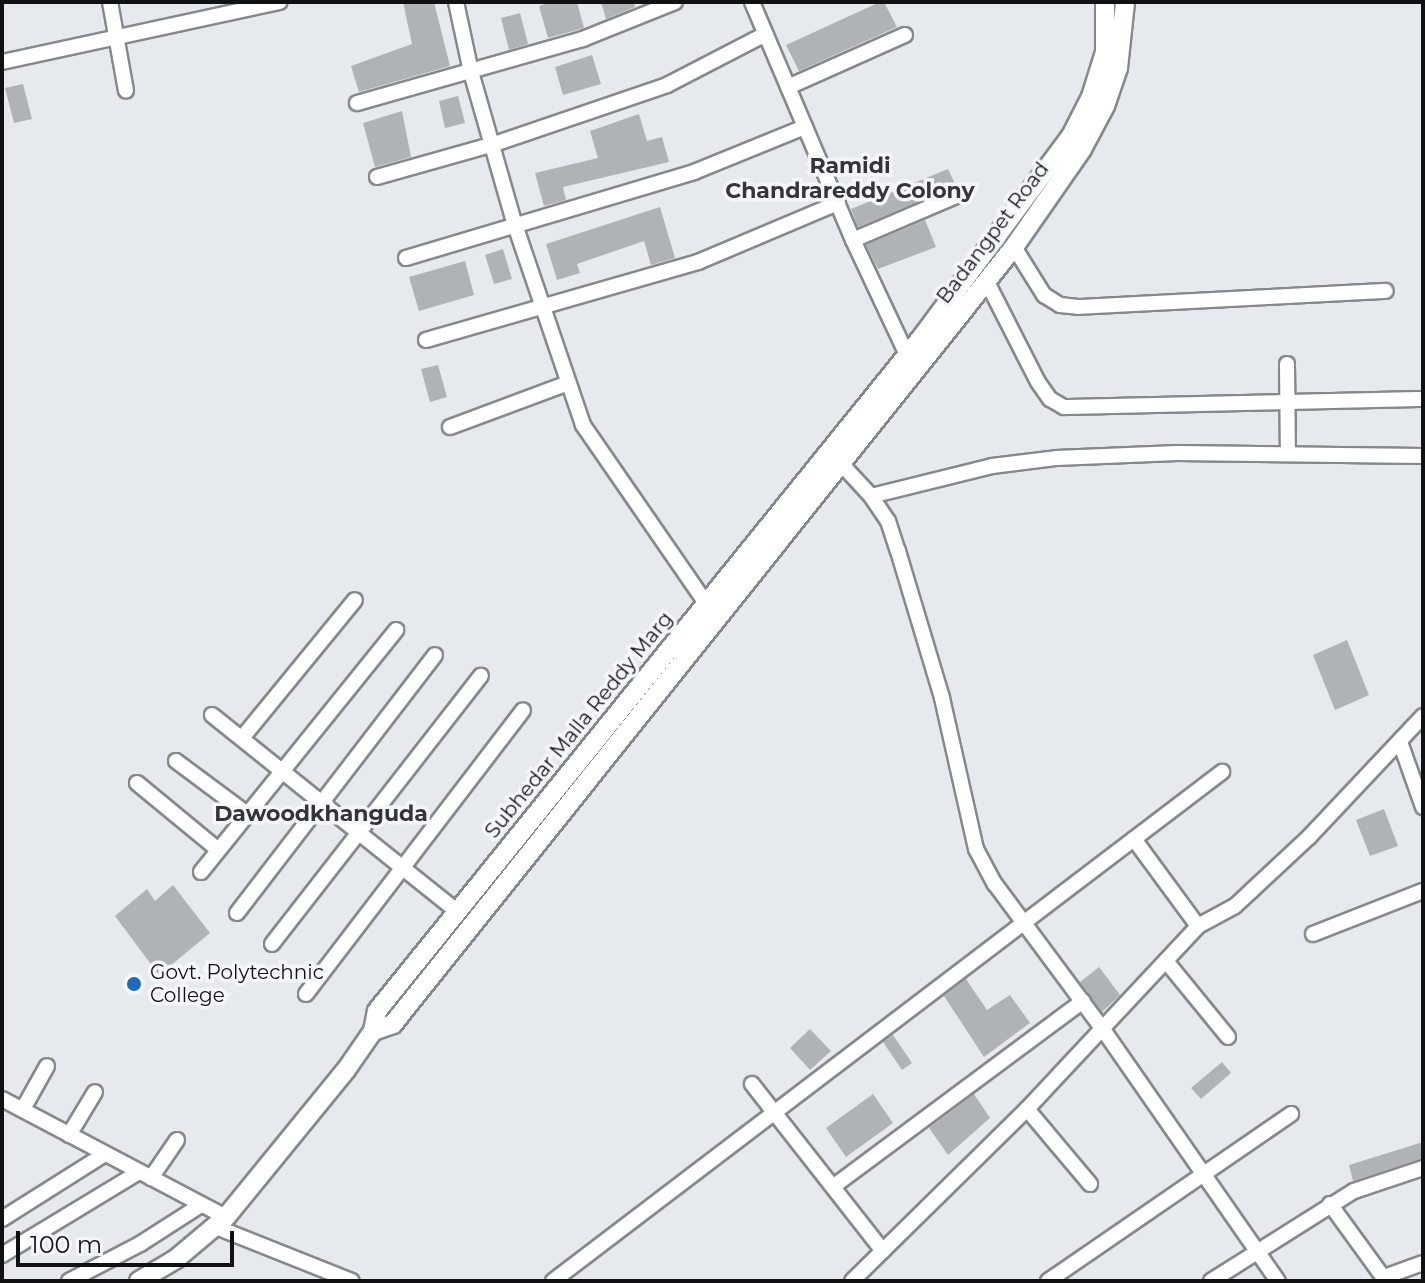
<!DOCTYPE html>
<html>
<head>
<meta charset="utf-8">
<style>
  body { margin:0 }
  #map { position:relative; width:1425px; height:1283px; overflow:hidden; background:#e6e9ed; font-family:Montserrat,sans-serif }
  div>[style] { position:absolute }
  .building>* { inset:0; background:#b0b3b6 }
  .roads { filter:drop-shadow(2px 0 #86898c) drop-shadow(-2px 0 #86898c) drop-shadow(0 2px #86898c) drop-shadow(0 -2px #86898c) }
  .street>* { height:14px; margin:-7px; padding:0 7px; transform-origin:7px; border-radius:7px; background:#fff }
  .secondary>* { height:18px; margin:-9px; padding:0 9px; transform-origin:9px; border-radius:9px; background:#fff }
  .dots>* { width:22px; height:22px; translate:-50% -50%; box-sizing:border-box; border:4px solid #f4f7fa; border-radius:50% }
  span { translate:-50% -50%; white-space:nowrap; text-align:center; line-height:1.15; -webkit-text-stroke:7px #f4f7fa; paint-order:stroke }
  .street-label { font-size:20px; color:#101112 }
  .poi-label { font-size:20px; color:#101112 }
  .left { translate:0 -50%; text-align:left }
  .neighbourhood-label { font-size:22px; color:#333538; font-weight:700 }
  .frame { position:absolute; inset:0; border:4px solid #101112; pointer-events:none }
  .scale { position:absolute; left:16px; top:1231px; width:218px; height:36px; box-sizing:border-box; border:4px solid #101112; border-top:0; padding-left:10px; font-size:24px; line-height:28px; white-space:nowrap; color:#101112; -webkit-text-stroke:6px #f4f7fa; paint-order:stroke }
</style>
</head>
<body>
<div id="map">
  <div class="building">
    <div style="clip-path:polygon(403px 2px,434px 2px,450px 66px,359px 92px,351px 66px,412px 44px)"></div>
    <div style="clip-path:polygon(551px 2px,577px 2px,584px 28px,548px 38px,539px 6px)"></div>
    <div style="clip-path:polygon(601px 2px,634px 2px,635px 7px,606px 19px)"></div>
    <div style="clip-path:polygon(880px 2px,884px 2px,897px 27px,799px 71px,786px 45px)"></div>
    <div style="clip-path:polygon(520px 13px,528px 44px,509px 50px,501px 18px)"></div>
    <div style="clip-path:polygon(592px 55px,601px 84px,563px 95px,555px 67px)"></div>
    <div style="clip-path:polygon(23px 84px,32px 119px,14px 123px,5px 88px)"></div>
    <div style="clip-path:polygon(458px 96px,465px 123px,445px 128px,439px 101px)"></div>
    <div style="clip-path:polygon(402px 111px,411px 157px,375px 167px,363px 123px)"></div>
    <div style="clip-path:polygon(639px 114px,647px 141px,662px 137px,669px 162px,563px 187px,566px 200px,544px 206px,535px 173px,598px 158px,590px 131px)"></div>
    <div style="clip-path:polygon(948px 169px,956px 186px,858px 227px,851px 209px)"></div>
    <div style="clip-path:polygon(660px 207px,675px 258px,651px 265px,644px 241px,577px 264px,580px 273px,557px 280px,546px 244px)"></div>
    <div style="clip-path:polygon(925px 220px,936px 247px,878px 269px,866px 245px)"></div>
    <div style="clip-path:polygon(503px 249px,512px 279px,494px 284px,485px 255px)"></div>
    <div style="clip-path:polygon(465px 261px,474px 295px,419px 311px,409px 277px)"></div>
    <div style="clip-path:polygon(438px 365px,447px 397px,430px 402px,421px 369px)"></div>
    <div style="clip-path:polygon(1347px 640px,1369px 695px,1335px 710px,1313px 655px)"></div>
    <div style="clip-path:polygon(1384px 809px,1398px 846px,1370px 856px,1356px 820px)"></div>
    <div style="clip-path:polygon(173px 885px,210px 933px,159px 975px,115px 916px,147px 889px,155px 901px)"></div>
    <div style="clip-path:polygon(1099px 967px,1120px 995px,1102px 1012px,1080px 982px)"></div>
    <div style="clip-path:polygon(966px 979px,987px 1010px,1010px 995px,1030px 1023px,984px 1057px,944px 996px)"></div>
    <div style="clip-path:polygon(810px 1029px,831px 1051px,810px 1070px,790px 1048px)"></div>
    <div style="clip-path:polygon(893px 1035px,912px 1063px,902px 1070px,883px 1042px)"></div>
    <div style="clip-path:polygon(1222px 1062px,1231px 1073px,1201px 1099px,1191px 1088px)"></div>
    <div style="clip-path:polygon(873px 1094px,893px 1123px,846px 1157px,826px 1128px)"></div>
    <div style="clip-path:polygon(974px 1094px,990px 1118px,948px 1155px,929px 1128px)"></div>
    <div style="clip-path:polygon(1423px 1142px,1423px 1158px,1353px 1181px,1349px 1165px)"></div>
  </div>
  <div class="roads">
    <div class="street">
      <div style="left:110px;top:2px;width:90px;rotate:79.8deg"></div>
      <div style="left:456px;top:2px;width:72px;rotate:77.9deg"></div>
      <div style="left:471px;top:72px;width:159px;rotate:74deg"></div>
      <div style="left:515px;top:225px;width:211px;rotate:71.2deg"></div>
      <div style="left:583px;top:425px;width:215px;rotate:55.4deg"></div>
      <div style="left:752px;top:2px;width:259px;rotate:67deg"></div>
      <div style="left:853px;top:240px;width:127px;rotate:64.8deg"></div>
      <div style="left:2px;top:62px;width:284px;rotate:-12.2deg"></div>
      <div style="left:788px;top:87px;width:128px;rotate:-24deg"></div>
      <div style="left:357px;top:103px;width:235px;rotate:-15.8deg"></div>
      <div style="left:583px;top:39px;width:99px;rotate:-21.9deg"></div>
      <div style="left:377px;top:177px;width:118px;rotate:-15.7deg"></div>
      <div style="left:491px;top:145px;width:186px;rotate:-18.8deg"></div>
      <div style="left:667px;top:85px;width:111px;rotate:-27.3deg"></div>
      <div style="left:853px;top:240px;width:112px;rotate:-23.1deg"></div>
      <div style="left:1014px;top:247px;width:57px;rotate:58deg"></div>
      <div style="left:1044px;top:295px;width:19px;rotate:32deg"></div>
      <div style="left:1060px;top:305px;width:18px;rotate:6deg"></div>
      <div style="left:1078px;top:307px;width:308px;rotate:-3deg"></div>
      <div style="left:406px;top:258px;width:301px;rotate:-16.6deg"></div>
      <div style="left:694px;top:172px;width:120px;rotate:-22.1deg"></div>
      <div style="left:986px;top:280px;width:114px;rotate:63deg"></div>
      <div style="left:1038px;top:382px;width:21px;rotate:55deg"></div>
      <div style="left:1050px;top:399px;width:16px;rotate:30deg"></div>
      <div style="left:1064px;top:407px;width:359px;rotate:-1.3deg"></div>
      <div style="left:426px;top:340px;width:283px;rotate:-16deg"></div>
      <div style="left:698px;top:262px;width:152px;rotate:-22.9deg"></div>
      <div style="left:1287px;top:364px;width:90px;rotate:89.4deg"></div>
      <div style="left:450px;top:427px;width:126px;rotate:-20.4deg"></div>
      <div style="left:834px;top:456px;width:54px;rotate:47.2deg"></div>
      <div style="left:871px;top:496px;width:30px;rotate:56deg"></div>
      <div style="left:888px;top:521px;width:32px;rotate:72deg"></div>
      <div style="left:898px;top:551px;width:153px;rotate:73.3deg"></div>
      <div style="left:942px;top:698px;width:155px;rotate:77.3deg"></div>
      <div style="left:976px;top:849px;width:40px;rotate:62deg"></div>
      <div style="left:995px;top:884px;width:179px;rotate:53.4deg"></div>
      <div style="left:1102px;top:1028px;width:308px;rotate:55.2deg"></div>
      <div style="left:871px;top:496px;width:125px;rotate:-13.9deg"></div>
      <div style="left:992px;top:466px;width:64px;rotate:-7.1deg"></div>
      <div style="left:1056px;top:458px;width:121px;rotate:-2.4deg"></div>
      <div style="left:1177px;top:453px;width:246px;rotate:0.7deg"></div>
      <div style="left:212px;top:715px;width:315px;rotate:38.7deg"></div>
      <div style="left:242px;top:738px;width:178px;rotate:-50.7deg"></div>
      <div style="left:1400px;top:742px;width:69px;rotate:70.5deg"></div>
      <div style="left:176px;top:761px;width:89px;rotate:36.7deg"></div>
      <div style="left:137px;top:783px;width:104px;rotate:39.5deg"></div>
      <div style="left:1134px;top:839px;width:108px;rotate:53.7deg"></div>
      <div style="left:201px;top:872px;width:311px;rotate:-51.1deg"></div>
      <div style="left:237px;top:913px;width:325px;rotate:-52.5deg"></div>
      <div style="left:1313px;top:934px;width:118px;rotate:-21.4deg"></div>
      <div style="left:272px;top:944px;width:340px;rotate:-52.1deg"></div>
      <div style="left:1166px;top:961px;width:98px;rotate:50.8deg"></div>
      <div style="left:306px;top:994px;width:357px;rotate:-52.6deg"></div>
      <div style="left:752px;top:1084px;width:212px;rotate:51.9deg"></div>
      <div style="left:2px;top:1099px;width:253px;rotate:27.8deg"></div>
      <div style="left:23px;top:1109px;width:49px;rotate:-60.8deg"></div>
      <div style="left:1027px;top:1109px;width:98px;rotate:50deg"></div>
      <div style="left:69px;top:1135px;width:50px;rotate:-58.8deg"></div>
      <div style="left:151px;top:1178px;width:46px;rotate:-55.6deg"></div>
      <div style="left:834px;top:1186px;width:310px;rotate:-36.6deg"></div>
      <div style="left:1330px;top:1204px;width:95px;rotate:54deg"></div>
      <div style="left:2px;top:1219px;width:122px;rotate:-32.3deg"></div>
      <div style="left:216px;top:1227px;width:146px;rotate:21.7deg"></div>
      <div style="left:2px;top:1255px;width:160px;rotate:-31.2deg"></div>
      <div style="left:1384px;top:1277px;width:41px;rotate:-19.7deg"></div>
      <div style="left:69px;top:1281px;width:80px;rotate:-27.5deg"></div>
      <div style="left:140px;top:1244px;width:72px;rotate:-32.6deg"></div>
      <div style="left:553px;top:1281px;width:841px;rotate:-37.27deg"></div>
      <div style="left:852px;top:1281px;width:245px;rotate:-44.5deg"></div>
      <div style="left:1027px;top:1109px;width:250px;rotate:-46.9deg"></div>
      <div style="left:1198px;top:926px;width:42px;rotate:-28.4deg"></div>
      <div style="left:1235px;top:906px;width:23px;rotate:-43deg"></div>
      <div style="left:1252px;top:890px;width:78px;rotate:-42.9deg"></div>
      <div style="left:1309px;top:837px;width:166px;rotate:-46.7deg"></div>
      <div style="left:1048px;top:1281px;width:295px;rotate:-34.5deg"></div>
      <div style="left:1211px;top:1281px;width:169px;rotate:-32.2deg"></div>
      <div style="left:1354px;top:1191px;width:73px;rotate:-18.4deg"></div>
    </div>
    <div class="secondary">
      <div style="left:373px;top:1031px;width:21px;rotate:-19deg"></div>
      <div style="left:393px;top:1024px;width:995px;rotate:-51.37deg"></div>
      <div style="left:1014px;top:247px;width:119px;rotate:-55.2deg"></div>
      <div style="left:1082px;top:149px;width:49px;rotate:-61.9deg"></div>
      <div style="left:1105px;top:106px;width:40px;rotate:-71.1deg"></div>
      <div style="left:1118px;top:68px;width:66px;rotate:-83.9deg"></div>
      <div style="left:139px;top:1281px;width:43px;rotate:-30.7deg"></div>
      <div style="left:176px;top:1259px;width:65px;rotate:-40deg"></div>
      <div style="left:226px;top:1217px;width:190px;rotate:-50.8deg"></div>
      <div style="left:346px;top:1070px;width:47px;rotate:-55.3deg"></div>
      <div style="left:373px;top:1031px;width:20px;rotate:-79deg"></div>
      <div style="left:377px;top:1011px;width:865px;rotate:-51.05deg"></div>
      <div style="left:921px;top:338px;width:252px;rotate:-53.4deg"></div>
      <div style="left:1071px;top:136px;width:44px;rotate:-62.9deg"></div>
      <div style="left:1091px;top:97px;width:47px;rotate:-72.7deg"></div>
      <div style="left:1105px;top:52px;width:50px;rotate:-90deg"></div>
    </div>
  </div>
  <div class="dots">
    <div style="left:134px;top:984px;background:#1d6bba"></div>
  </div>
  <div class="street-label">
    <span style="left:993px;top:233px;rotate:-53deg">Badangpet Road</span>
    <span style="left:579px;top:725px;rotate:-51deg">Subhedar Malla Reddy Marg</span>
  </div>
  <div class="poi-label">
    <span class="left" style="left:150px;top:984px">Govt. Polytechnic<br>College</span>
  </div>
  <div class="neighbourhood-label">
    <span style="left:850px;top:178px">Ramidi<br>Chandrareddy Colony</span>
    <span style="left:321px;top:814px">Dawoodkhanguda</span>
  </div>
  <div class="frame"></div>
  <div class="scale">100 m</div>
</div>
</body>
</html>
